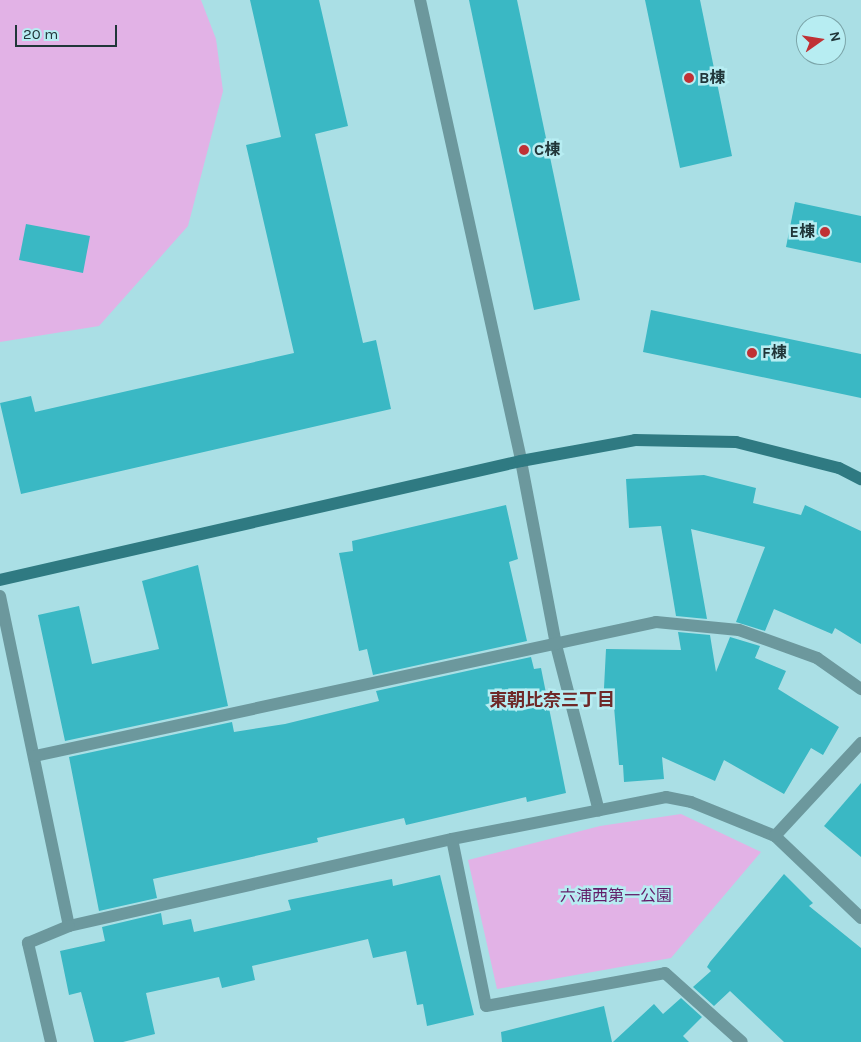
<!DOCTYPE html>
<html>
<head>
<meta charset="utf-8">
<style>
  body { margin:0 }
  #map { position:relative; width:861px; height:1042px; overflow:hidden; background:#aadfe5; font-family:Karla,"Noto Sans JP",sans-serif }
  div>[style] { position:absolute }
  .green>* { inset:0; background:#e2b2e6 }
  .building>* { inset:0; background:#3ab8c4 }
  .street>* { height:12px; margin:-6px; padding:0 6px; transform-origin:6px; border-radius:6px; background:#6c989d }
  .secondary>* { height:12px; margin:-6px; padding:0 6px; transform-origin:6px; border-radius:6px; background:#2f7a82 }
  .dots>* { width:14px; height:14px; translate:-50% -50%; box-sizing:border-box; border:2px solid #b7edf2; border-radius:50% }
  span { translate:-50% -50%; white-space:nowrap; text-align:center; line-height:1.15; -webkit-text-stroke:5px #b7edf2; paint-order:stroke }
  .poi-label { font-size:16px; color:#213639; font-weight:700 }
  .left { translate:0 -50%; text-align:left }
  .right { translate:-100% -50%; text-align:right }
  .park-label { font-size:16px; color:#621d68 }
  .neighbourhood-label { font-size:18px; color:#6f2928; font-weight:700 }
  .north { position:absolute; left:796px; top:15px; width:50px; height:50px; box-sizing:border-box; background:#b7edf2; border:1px solid #7ba4a8; border-radius:50%; rotate:77deg; font-size:14px; font-weight:700; line-height:20px; text-align:center; color:#213639 }
  .north::after { content:''; display:block; margin:auto; width:18px; height:22px; background:#c03135; clip-path:polygon(50% 0,100% 100%,50% 72%,0 100%) }
  .scale { position:absolute; left:15px; top:25px; width:102px; height:22px; box-sizing:border-box; border:2px solid #213639; border-top:0; padding-left:6px; font-size:15px; line-height:18px; white-space:nowrap; color:#213639; -webkit-text-stroke:4px #b7edf2; paint-order:stroke }
</style>
</head>
<body>
<div id="map">
  <div class="green">
    <div style="clip-path:polygon(0 0,201px 0,216px 39px,223px 91px,188px 226px,99px 326px,0 342px)"></div>
    <div style="clip-path:polygon(681px 814px,761px 852px,671px 958px,497px 989px,468px 860px,600px 826px)"></div>
  </div>
  <div class="building">
    <div style="clip-path:polygon(250px 0,319px 0,348px 126px,315px 134px,363px 343px,376px 340px,391px 409px,21px 494px,0 403px,31px 396px,35px 412px,294px 353px,246px 145px,281px 137px)"></div>
    <div style="clip-path:polygon(469px 0,517px 0,580px 300px,534px 310px)"></div>
    <div style="clip-path:polygon(645px 0,700px 0,732px 156px,680px 168px)"></div>
    <div style="clip-path:polygon(795px 202px,861px 216px,861px 263px,786px 247px)"></div>
    <div style="clip-path:polygon(26px 224px,90px 236px,83px 273px,19px 260px)"></div>
    <div style="clip-path:polygon(651px 310px,861px 354px,861px 398px,643px 352px)"></div>
    <div style="clip-path:polygon(704px 475px,756px 488px,753px 503px,801px 515px,805px 505px,861px 531px,861px 644px,835px 628px,832px 634px,774px 609px,765px 631px,736px 622px,765px 547px,691px 529px,707px 619px,676px 616px,661px 526px,629px 528px,626px 479px)"></div>
    <div style="clip-path:polygon(506px 505px,518px 559px,509px 562px,527px 641px,373px 675px,367px 649px,359px 651px,339px 553px,353px 551px,352px 541px)"></div>
    <div style="clip-path:polygon(198px 565px,228px 706px,65px 741px,38px 615px,79px 606px,92px 664px,159px 649px,142px 581px)"></div>
    <div style="clip-path:polygon(678px 632px,710px 635px,716px 672px,730px 637px,760px 646px,755px 658px,786px 671px,778px 689px,839px 727px,823px 755px,811px 748px,784px 794px,724px 760px,715px 781px,662px 757px,664px 779px,624px 782px,623px 765px,619px 765px,614px 707px,603px 707px,606px 649px,681px 650px)"></div>
    <div style="clip-path:polygon(531px 657px,534px 669px,541px 668px,566px 793px,527px 802px,526px 797px,406px 825px,404px 818px,317px 838px,318px 842px,153px 879px,157px 898px,99px 911px,69px 757px,232px 722px,234px 732px,285px 724px,379px 701px,376px 691px)"></div>
    <div style="clip-path:polygon(861px 783px,861px 857px,824px 826px)"></div>
    <div style="clip-path:polygon(784px 874px,813px 903px,809px 906px,861px 948px,861px 1042px,784px 1042px,730px 991px,714px 1006px,693px 987px,711px 971px,707px 967px,710px 962px)"></div>
    <div style="clip-path:polygon(440px 875px,474px 1015px,427px 1026px,423px 1004px,417px 1005px,406px 951px,373px 958px,368px 939px,252px 966px,255px 980px,222px 988px,219px 977px,146px 993px,155px 1034px,123px 1042px,94px 1042px,81px 992px,69px 995px,60px 951px,105px 941px,102px 927px,161px 913px,163px 925px,191px 919px,194px 932px,291px 910px,288px 900px,392px 879px,393px 886px)"></div>
    <div style="clip-path:polygon(681px 998px,702px 1017px,683px 1036px,689px 1042px,613px 1042px,654px 1004px,663px 1014px)"></div>
    <div style="clip-path:polygon(604px 1006px,612px 1042px,502px 1042px,501px 1032px)"></div>
  </div>
  <div class="street">
    <div style="left:420px;top:0;width:472px;rotate:77.6deg"></div>
    <div style="left:521px;top:461px;width:187px;rotate:79.2deg"></div>
    <div style="left:556px;top:645px;width:171px;rotate:75.5deg"></div>
    <div style="left:0;top:596px;width:337px;rotate:78.2deg"></div>
    <div style="left:69px;top:926px;width:393px;rotate:-12.8deg"></div>
    <div style="left:452px;top:839px;width:218px;rotate:-11.1deg"></div>
    <div style="left:666px;top:797px;width:25px;rotate:11deg"></div>
    <div style="left:691px;top:802px;width:91px;rotate:22deg"></div>
    <div style="left:775px;top:836px;width:119px;rotate:43.6deg"></div>
    <div style="left:35px;top:756px;width:635px;rotate:-12.18deg"></div>
    <div style="left:656px;top:622px;width:83px;rotate:5.5deg"></div>
    <div style="left:739px;top:630px;width:83px;rotate:19.7deg"></div>
    <div style="left:817px;top:658px;width:54px;rotate:35.2deg"></div>
    <div style="left:775px;top:836px;width:127px;rotate:-47.2deg"></div>
    <div style="left:452px;top:839px;width:170px;rotate:78.5deg"></div>
    <div style="left:486px;top:1006px;width:182px;rotate:-10.4deg"></div>
    <div style="left:665px;top:973px;width:103px;rotate:41.9deg"></div>
    <div style="left:51px;top:1042px;width:102px;rotate:-103.1deg"></div>
    <div style="left:28px;top:943px;width:44px;rotate:-22.5deg"></div>
  </div>
  <div class="secondary">
    <div style="left:0;top:580px;width:534px;rotate:-12.87deg"></div>
    <div style="left:521px;top:461px;width:116px;rotate:-10.4deg"></div>
    <div style="left:635px;top:440px;width:101px;rotate:1.1deg"></div>
    <div style="left:736px;top:442px;width:106px;rotate:14.2deg"></div>
    <div style="left:839px;top:468px;width:25px;rotate:27deg"></div>
  </div>
  <div class="dots">
    <div style="left:689px;top:78px;background:#c03135"></div>
    <div style="left:524px;top:150px;background:#c03135"></div>
    <div style="left:825px;top:232px;background:#c03135"></div>
    <div style="left:752px;top:353px;background:#c03135"></div>
  </div>
  <div class="poi-label">
    <span class="left" style="left:699px;top:78px">B棟</span>
    <span class="left" style="left:534px;top:150px">C棟</span>
    <span class="right" style="left:815px;top:232px">E棟</span>
    <span class="left" style="left:762px;top:353px">F棟</span>
  </div>
  <div class="park-label">
    <span style="left:616px;top:896px">六浦西第一公園</span>
  </div>
  <div class="neighbourhood-label">
    <span style="left:552px;top:700px">東朝比奈三丁目</span>
  </div>
  <div class="north">N</div>
  <div class="scale">20 m</div>
</div>
</body>
</html>
